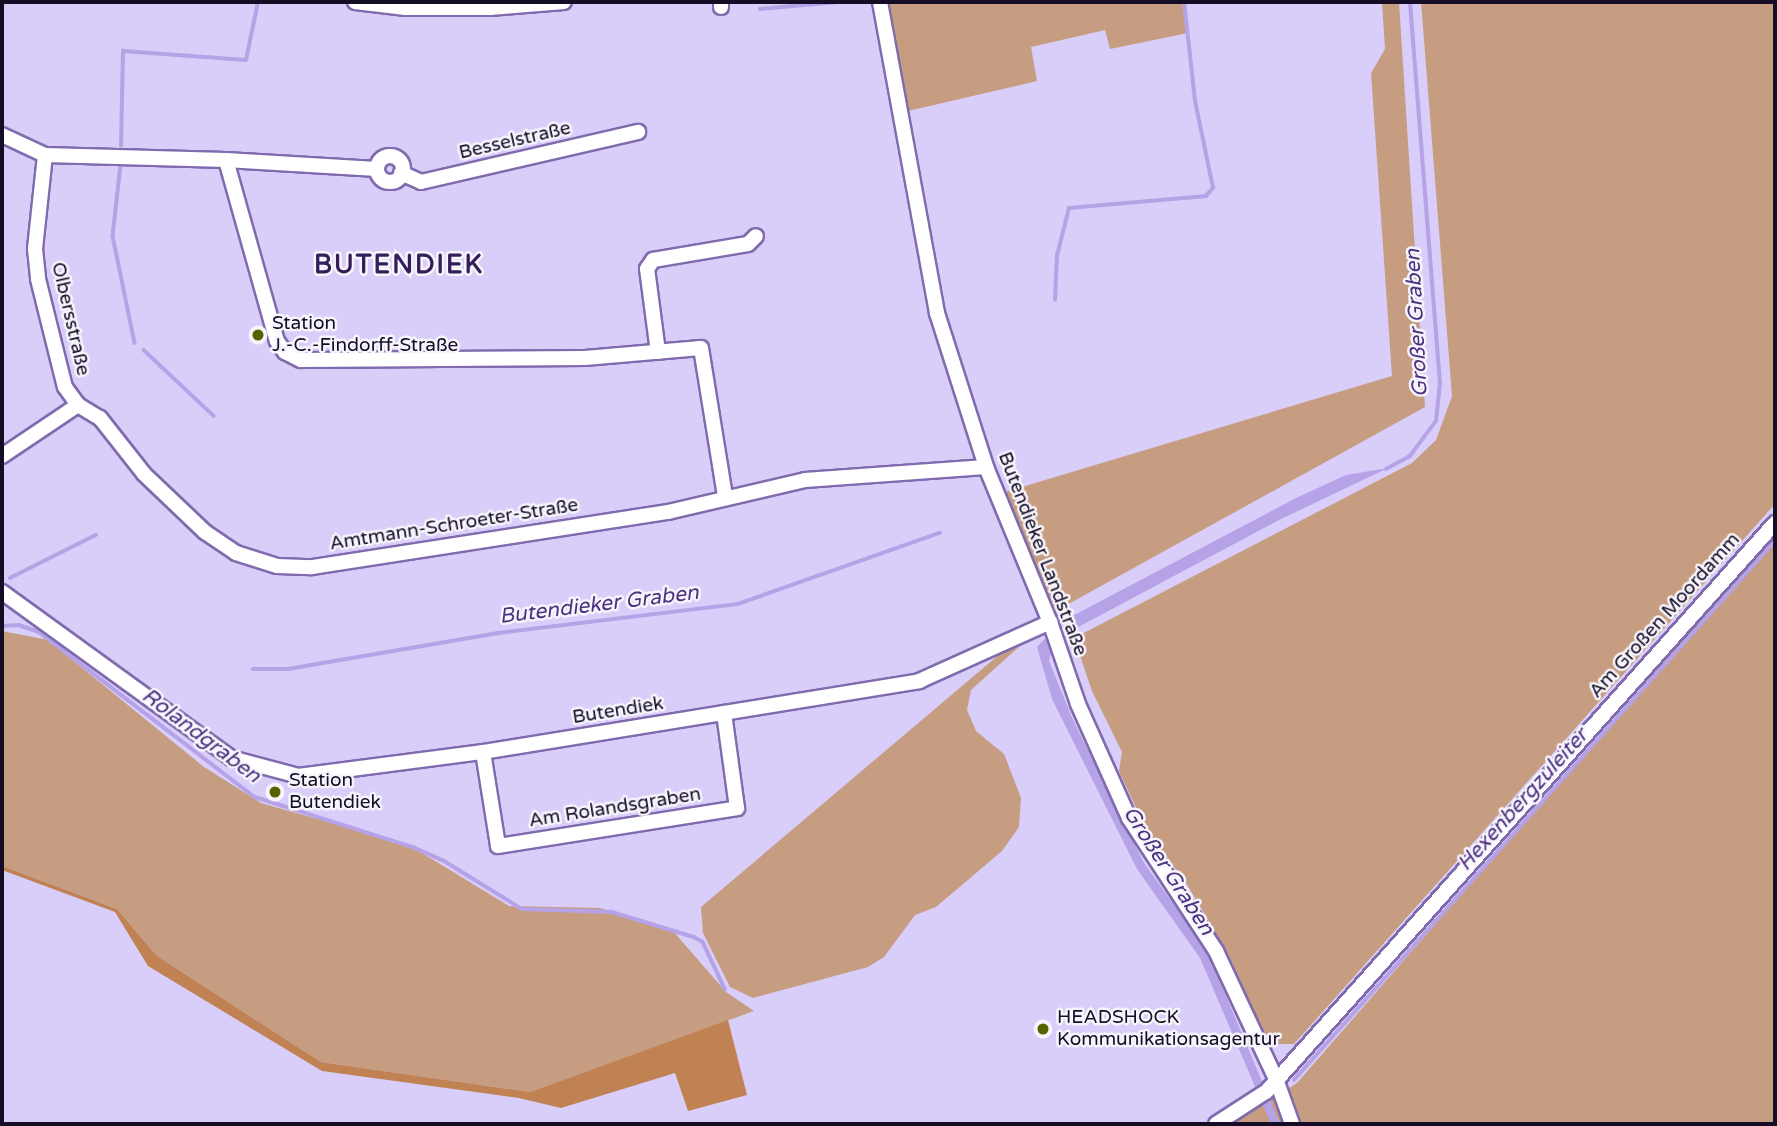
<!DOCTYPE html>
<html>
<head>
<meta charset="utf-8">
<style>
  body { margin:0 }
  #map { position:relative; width:1777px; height:1126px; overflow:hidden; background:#d9cdfa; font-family:"Varela Round",sans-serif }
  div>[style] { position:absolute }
  .green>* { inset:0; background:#c69d80 }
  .forest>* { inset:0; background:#c08253 }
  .water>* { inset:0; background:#b6a2e6 }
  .stream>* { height:3.5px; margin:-1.75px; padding:0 1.75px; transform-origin:1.75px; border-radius:1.75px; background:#b6a2e6 }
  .roads { filter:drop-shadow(2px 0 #806bae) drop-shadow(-2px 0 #806bae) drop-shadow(0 2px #806bae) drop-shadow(0 -2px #806bae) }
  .street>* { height:14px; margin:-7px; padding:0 7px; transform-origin:7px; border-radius:7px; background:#fff }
  .street>.ring { margin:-7px; padding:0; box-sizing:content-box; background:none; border:14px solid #fff; border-radius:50% }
  .dots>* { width:19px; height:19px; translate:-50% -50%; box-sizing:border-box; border:4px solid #f7f5fc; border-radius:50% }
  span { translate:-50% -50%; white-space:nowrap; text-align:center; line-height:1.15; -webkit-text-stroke:5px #f7f5fc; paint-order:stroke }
  .street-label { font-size:19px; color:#150c26 }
  .poi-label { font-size:19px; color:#150c26 }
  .left { translate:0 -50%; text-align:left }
  .water-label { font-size:21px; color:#4d307f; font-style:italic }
  .district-label { font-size:26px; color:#341d59; font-weight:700; letter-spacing:2px }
  .frame { position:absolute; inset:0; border:4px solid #150c26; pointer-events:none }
</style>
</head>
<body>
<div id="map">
  <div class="green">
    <div style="clip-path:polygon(886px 2px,1184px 2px,1188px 33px,1110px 49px,1105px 30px,1031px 47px,1037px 81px,908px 111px)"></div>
    <div style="clip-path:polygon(1382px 2px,1399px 2px,1425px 407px,1054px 612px,1005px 492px,1392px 376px,1371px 73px,1385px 49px)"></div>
    <div style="clip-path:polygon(1421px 2px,1775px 2px,1775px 504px,1294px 1044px,1269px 1044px,1227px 952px,1186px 883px,1145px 827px,1119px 771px,1122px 752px,1092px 691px,1074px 638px,1412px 463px,1436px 440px,1452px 396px)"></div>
    <div style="clip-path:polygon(1775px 534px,1775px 1124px,1230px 1124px,1297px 1083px)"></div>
    <div style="clip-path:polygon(2px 631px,48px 640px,204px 767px,261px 803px,409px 845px,509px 906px,600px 908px,673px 931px,726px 992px,754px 1011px,530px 1092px,321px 1062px,157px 956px,117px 909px,2px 866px)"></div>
    <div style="clip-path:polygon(1020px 646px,971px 690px,967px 710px,976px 731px,1004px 754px,1021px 798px,1019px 827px,1002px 851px,936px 907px,915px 915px,884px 957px,868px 967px,753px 998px,730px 987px,703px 933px,701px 907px,1001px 653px)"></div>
  </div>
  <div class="forest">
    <div style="clip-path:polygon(2px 866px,117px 909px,157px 956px,321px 1062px,530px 1092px,728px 1020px,747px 1095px,688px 1111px,675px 1073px,561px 1108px,519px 1098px,322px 1071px,148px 966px,115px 912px,2px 870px)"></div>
  </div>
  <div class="water">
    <div style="clip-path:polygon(1388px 468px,1277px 521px,1067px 633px,1063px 621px,1296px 498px,1346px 475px)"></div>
    <div style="clip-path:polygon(1051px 632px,1054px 643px,1049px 661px,1073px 720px,1144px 863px,1207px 951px,1280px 1124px,1271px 1124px,1200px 958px,1137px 869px,1052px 699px,1037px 647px)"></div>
  </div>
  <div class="stream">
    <div style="left:760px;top:9px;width:78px;rotate:-5.1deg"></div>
    <div style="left:121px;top:146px;width:95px;rotate:-88.8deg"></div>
    <div style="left:123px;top:51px;width:123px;rotate:4.2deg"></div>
    <div style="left:246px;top:60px;width:59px;rotate:-78.3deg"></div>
    <div style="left:121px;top:165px;width:71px;rotate:96.4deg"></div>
    <div style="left:113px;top:236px;width:109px;rotate:78.4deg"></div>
    <div style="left:1055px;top:300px;width:44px;rotate:-87.4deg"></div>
    <div style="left:1057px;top:256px;width:49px;rotate:-76deg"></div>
    <div style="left:1069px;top:208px;width:138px;rotate:-5deg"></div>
    <div style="left:1206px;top:196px;width:11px;rotate:-49deg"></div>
    <div style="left:1213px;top:188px;width:89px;rotate:-101.7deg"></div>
    <div style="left:1195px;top:101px;width:100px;rotate:-96.3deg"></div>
    <div style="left:144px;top:350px;width:96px;rotate:43.3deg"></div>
    <div style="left:1386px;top:469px;width:27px;rotate:-28deg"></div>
    <div style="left:1410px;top:456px;width:44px;rotate:-53.4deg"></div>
    <div style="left:1436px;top:421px;width:37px;rotate:-84deg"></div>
    <div style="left:1440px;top:384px;width:383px;rotate:-94.5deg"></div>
    <div style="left:10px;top:578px;width:96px;rotate:-26.6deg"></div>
    <div style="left:2px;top:626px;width:17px;rotate:-3deg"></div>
    <div style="left:19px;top:625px;width:21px;rotate:19deg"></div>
    <div style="left:39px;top:632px;width:272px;rotate:37.4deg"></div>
    <div style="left:255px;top:797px;width:166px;rotate:17.6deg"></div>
    <div style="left:413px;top:847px;width:36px;rotate:24deg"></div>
    <div style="left:446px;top:862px;width:89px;rotate:31.7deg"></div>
    <div style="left:522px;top:909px;width:90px;rotate:1.9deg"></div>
    <div style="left:612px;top:912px;width:86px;rotate:17deg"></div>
    <div style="left:694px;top:937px;width:10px;rotate:29deg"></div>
    <div style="left:703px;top:942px;width:52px;rotate:64.9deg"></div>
    <div style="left:253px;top:669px;width:35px"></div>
    <div style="left:288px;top:669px;width:213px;rotate:-9.7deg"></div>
    <div style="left:498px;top:633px;width:242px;rotate:-6.9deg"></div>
    <div style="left:738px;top:604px;width:214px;rotate:-19.4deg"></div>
    <div style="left:1294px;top:1080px;width:722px;rotate:-48.25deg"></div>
  </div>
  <div class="roads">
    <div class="street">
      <div style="left:355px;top:2px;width:51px;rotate:6.7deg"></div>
      <div style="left:406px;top:8px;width:84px"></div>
      <div style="left:490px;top:8px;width:74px;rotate:-4.6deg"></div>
      <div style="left:721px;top:2px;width:5px;rotate:90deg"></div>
      <div style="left:880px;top:2px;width:316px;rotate:79.6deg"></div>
      <div style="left:937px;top:313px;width:162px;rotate:72.3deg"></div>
      <div style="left:986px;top:467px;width:168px;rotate:67.6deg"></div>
      <div style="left:1050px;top:622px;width:87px;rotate:71.1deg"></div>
      <div style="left:1078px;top:704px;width:125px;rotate:65.9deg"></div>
      <div style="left:1129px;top:818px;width:159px;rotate:56.8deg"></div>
      <div style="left:1216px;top:951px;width:141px;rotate:64.9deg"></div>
      <div style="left:1276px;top:1079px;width:48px;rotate:70.4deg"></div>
      <div style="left:2px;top:135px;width:47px;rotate:24.9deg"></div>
      <div style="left:45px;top:155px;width:181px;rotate:1.6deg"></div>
      <div style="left:226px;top:160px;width:188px;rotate:74.3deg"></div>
      <div style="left:277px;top:341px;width:14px;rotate:54deg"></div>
      <div style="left:285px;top:352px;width:18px;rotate:27deg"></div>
      <div style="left:301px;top:360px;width:284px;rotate:-0.4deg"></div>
      <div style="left:585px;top:358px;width:116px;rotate:-4.9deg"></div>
      <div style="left:701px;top:348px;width:151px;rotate:80.8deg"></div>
      <div style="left:45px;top:155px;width:95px;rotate:96.1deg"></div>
      <div style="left:35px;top:249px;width:30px;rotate:84deg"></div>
      <div style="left:38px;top:279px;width:111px;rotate:76deg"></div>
      <div style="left:65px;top:387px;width:22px;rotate:54deg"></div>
      <div class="ring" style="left:377px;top:156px;width:12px;height:12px"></div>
      <div style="left:226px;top:160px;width:151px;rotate:3.4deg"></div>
      <div style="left:401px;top:173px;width:22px;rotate:24deg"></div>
      <div style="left:421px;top:182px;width:223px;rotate:-13deg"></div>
      <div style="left:658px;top:352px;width:84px;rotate:-97.5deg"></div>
      <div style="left:647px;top:269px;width:11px;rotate:-56deg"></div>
      <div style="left:653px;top:260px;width:96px;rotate:-9.6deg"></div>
      <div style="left:748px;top:244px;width:11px;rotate:-45deg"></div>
      <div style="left:2px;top:456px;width:92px;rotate:-33.9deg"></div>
      <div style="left:78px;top:405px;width:26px;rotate:31deg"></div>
      <div style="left:100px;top:418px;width:71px;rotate:51.8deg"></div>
      <div style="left:144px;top:474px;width:84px;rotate:43.6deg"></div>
      <div style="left:205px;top:532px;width:37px;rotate:34deg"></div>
      <div style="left:236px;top:553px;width:43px;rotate:17.6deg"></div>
      <div style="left:277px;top:566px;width:35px;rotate:2deg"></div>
      <div style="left:312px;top:567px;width:360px;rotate:-8.8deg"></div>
      <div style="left:668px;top:512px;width:141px;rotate:-13.1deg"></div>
      <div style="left:805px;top:480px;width:181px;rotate:-4.1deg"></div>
      <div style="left:2px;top:592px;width:283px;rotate:35.9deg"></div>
      <div style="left:231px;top:758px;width:69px;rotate:15deg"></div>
      <div style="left:298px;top:776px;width:187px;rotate:-7.4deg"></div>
      <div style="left:483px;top:752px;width:442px;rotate:-9.2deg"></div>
      <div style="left:919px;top:681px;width:144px;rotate:-24.2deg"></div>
      <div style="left:483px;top:752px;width:95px;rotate:80.9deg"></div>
      <div style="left:498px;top:846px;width:242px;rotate:-9deg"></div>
      <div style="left:737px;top:808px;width:96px;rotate:-97.8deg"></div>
      <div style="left:1216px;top:1124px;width:61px;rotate:-32.9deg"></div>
      <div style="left:1267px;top:1091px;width:762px;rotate:-48.19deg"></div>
    </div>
  </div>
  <div class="dots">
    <div style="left:258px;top:335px;background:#566100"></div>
    <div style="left:275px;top:792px;background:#566100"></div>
    <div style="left:1043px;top:1029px;background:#566100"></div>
  </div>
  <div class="street-label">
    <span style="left:515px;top:141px;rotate:-13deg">Besselstraße</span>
    <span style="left:70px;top:319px;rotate:77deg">Olbersstraße</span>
    <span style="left:454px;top:525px;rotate:-9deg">Amtmann-Schroeter-Straße</span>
    <span style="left:1042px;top:554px;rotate:69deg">Butendieker Landstraße</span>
    <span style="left:1665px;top:616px;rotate:-48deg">Am Großen Moordamm</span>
    <span style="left:618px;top:711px;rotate:-9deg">Butendiek</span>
    <span style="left:615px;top:808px;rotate:-9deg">Am Rolandsgraben</span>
  </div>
  <div class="poi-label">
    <span class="left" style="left:272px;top:335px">Station<br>J.-C.-Findorff-Straße</span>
    <span class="left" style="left:289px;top:792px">Station<br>Butendiek</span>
    <span class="left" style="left:1057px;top:1029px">HEADSHOCK<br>Kommunikationsagentur</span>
  </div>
  <div class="water-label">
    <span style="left:1417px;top:323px;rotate:-93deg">Großer Graben</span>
    <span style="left:599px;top:605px;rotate:-7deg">Butendieker Graben</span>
    <span style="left:201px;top:736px;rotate:37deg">Rolandgraben</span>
    <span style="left:1523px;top:800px;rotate:-48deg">Hexenbergzuleiter</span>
    <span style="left:1168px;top:871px;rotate:57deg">Großer Graben</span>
  </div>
  <div class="district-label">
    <span style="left:399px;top:265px">BUTENDIEK</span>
  </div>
  <div class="frame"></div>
</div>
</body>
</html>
